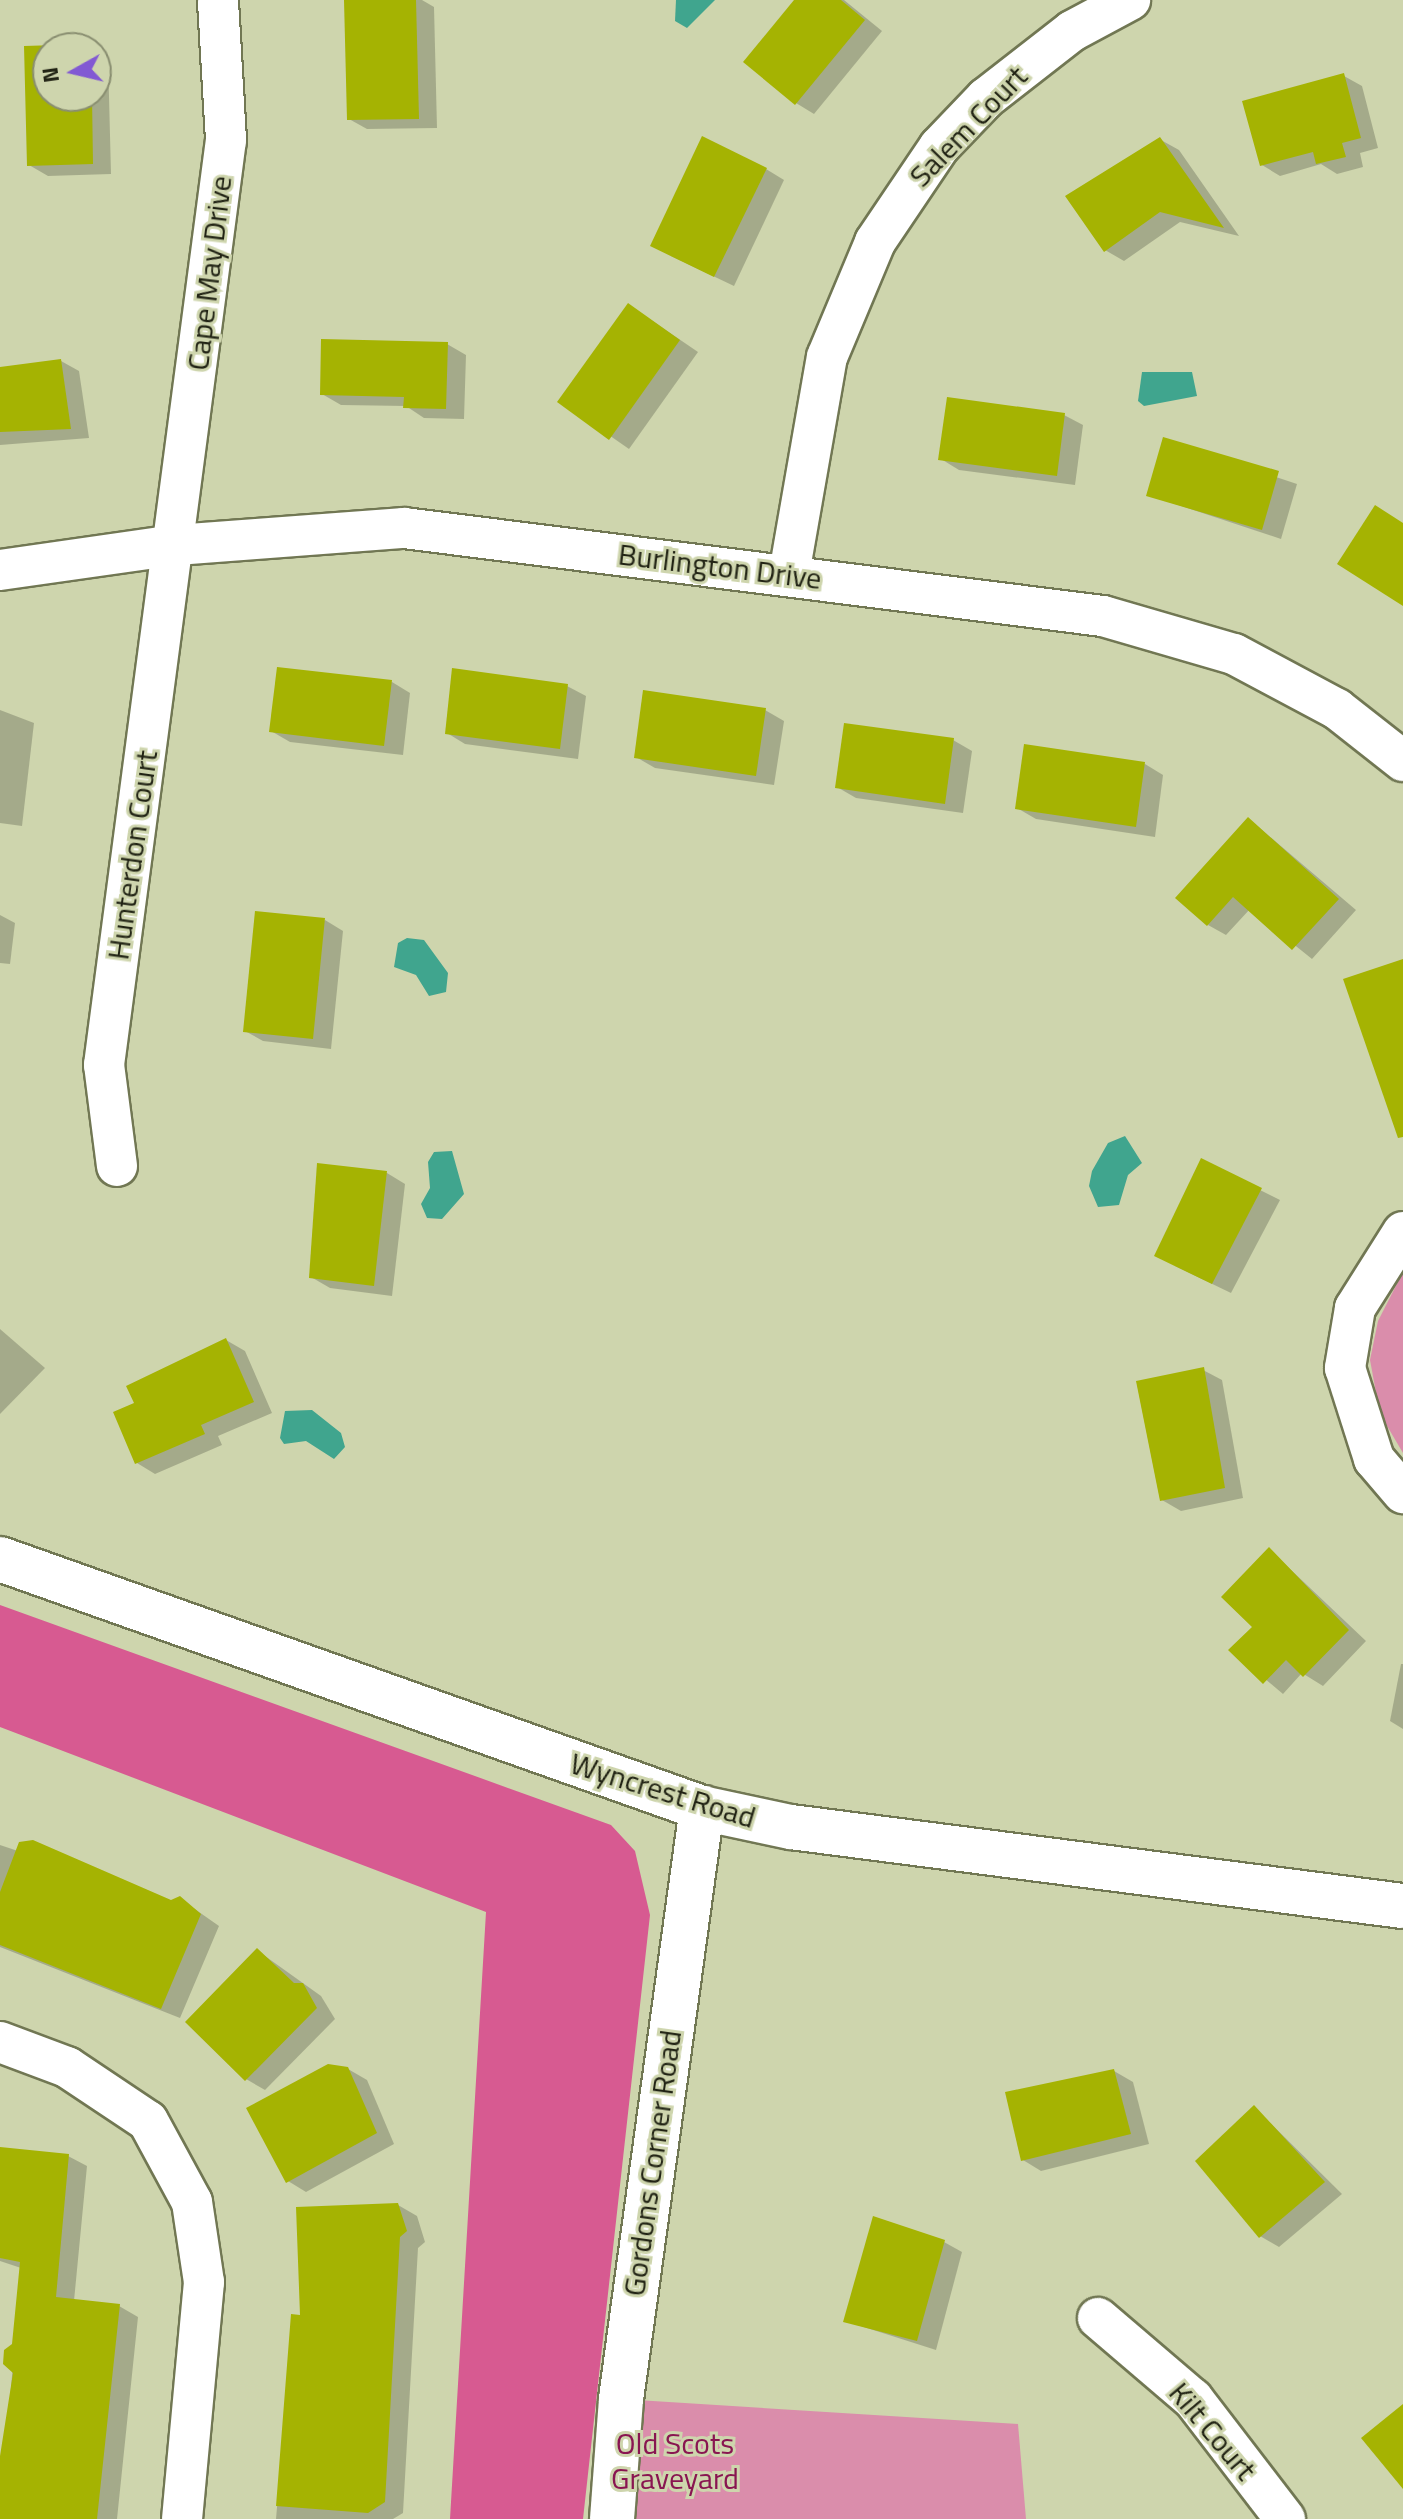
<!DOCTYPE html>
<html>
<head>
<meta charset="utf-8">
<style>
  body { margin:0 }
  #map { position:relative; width:1403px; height:2519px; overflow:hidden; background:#ced5ad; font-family:"Titillium Web",sans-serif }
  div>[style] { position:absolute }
  .green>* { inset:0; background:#da8dab }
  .forest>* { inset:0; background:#d75a91 }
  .water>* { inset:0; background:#40a58e }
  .shadow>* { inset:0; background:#0003 }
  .building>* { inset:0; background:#a5b302 }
  .roads { filter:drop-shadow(2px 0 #717753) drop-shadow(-2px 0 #717753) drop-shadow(0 2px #717753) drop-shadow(0 -2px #717753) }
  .minor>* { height:40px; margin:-20px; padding:0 20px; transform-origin:20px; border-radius:20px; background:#fff }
  .tertiary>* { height:44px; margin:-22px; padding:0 22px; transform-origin:22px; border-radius:22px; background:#fff }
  span { translate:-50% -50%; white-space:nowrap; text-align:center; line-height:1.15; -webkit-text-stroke:6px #ced5ad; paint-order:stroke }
  .street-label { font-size:30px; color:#212314 }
  .park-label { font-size:30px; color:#891551 }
  .north { position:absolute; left:32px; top:32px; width:80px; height:80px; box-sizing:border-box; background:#ced5ad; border:2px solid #898e70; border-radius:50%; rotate:262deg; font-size:22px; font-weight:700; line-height:32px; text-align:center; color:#212314 }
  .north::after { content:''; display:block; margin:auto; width:28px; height:36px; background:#8259d3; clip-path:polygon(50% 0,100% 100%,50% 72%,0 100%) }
</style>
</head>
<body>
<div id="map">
  <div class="green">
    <div style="clip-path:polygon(1403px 1272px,1403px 1453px,1380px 1414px,1370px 1360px,1378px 1321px)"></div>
    <div style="clip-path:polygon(621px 2399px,1018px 2424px,1026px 2519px,612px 2519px)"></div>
  </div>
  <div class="forest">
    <div style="clip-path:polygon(0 1605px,611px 1825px,635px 1851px,650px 1915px,583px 2519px,450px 2519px,486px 1912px,0 1727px)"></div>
  </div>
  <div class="water">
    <div style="clip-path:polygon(676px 0,715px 0,687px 28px,675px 21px)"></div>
    <div style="clip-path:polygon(1142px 372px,1192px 372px,1197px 396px,1144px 406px,1138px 401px)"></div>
    <div style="clip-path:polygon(407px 938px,424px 940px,448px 973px,446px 992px,429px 996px,416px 975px,394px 967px,398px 943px)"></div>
    <div style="clip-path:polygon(1125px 1136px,1142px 1163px,1128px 1175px,1119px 1205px,1098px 1207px,1089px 1186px,1092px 1171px,1108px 1143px)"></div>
    <div style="clip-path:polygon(452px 1151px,464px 1194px,442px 1219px,427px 1218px,421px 1204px,430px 1188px,428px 1162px,434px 1152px)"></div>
    <div style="clip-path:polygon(312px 1410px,341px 1433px,345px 1447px,334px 1459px,306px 1441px,284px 1444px,280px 1438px,285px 1411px)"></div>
  </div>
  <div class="shadow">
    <div style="clip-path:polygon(346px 0,422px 0,434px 7px,437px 128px,367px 129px,349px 119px)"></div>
    <div style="clip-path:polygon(797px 0,844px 0,882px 31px,814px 114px,796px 103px)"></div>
    <div style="clip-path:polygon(26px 48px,93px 48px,48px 48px,48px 96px,96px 96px,96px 50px,108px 57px,111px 174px,48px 176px,29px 165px)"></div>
    <div style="clip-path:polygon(1344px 76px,1362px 86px,1378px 148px,1360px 153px,1363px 167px,1337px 174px,1321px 164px,1280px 176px,1262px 165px)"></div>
    <div style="clip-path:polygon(1161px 140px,1179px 150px,1239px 236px,1180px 222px,1124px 261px,1105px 250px)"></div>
    <div style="clip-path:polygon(766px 169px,784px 180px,734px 286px,671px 256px)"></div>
    <div style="clip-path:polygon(629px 305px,698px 352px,629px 449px,560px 401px)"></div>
    <div style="clip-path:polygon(447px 344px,466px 355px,464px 419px,424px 418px,406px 406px,341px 405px,322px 394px)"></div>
    <div style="clip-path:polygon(61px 361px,79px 371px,89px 438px,0 445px,0 369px)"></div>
    <div style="clip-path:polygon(1064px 415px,1083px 425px,1075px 485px,959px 470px,941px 459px)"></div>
    <div style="clip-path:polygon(1164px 440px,1297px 484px,1281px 539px,1148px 495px)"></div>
    <div style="clip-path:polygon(392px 682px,410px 693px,403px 755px,290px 742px,271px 731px)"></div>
    <div style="clip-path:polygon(567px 686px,586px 696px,578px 759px,465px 744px,447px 733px)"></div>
    <div style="clip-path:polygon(0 710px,34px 723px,22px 826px,0 823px)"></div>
    <div style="clip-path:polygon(765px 710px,784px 721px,774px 785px,655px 768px,636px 757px)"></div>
    <div style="clip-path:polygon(953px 740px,972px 751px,963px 813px,856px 798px,837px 787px)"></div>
    <div style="clip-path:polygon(1145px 764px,1163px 775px,1155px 837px,1036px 819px,1017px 808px)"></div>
    <div style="clip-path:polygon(1249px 819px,1356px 910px,1312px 959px,1250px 909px,1226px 935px,1208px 925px)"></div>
    <div style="clip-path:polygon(0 915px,15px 923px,10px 964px,0 963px)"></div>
    <div style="clip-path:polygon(325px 920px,343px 931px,331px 1049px,263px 1041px,245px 1031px)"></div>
    <div style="clip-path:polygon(1202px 1161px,1280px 1200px,1231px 1293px,1175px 1266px)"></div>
    <div style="clip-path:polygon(319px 1165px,387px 1173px,405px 1184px,392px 1296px,330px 1288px,311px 1277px)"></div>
    <div style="clip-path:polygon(0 1329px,45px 1368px,0 1414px)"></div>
    <div style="clip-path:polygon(226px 1340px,245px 1351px,272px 1413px,218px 1436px,222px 1445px,155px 1474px,137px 1463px,136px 1404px)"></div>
    <div style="clip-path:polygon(1203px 1370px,1222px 1380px,1243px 1498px,1181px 1511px,1162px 1500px)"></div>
    <div style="clip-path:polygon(1269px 1549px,1366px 1641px,1323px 1686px,1302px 1673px,1283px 1694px,1231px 1650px,1255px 1627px)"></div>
    <div style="clip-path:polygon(1401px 1664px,1403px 1664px,1403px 1729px,1390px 1721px)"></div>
    <div style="clip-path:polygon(0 1845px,171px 1902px,179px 1898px,219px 1926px,180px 2018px,0 1947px)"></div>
    <div style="clip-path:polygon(258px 1951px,321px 1996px,335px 2019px,265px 2090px,246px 2079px)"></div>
    <div style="clip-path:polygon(348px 2069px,367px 2080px,394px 2144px,306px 2192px,288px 2181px)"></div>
    <div style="clip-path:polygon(1114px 2071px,1133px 2082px,1149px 2144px,1041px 2171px,1023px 2160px)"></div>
    <div style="clip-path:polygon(1255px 2108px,1342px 2194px,1279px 2247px,1260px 2236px)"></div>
    <div style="clip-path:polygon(0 2149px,68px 2156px,87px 2166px,74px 2301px,119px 2306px,138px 2317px,117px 2519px,0 2519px,21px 2268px,0 2261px)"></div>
    <div style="clip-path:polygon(398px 2205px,417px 2216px,425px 2242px,418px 2248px,403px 2513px,393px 2519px,276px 2519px,293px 2316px,302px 2317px)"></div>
    <div style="clip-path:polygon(944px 2242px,962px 2252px,936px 2350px,845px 2321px)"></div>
  </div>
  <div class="building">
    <div style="clip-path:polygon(344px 0,416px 0,419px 119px,347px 120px)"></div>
    <div style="clip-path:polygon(794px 0,841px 0,865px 20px,795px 105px,743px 62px)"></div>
    <div style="clip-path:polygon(90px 44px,48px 48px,48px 96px,92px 96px,93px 164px,27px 166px,24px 46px)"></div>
    <div style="clip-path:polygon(1344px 73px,1361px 138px,1342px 143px,1346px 157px,1316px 164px,1313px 152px,1260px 166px,1242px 101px)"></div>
    <div style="clip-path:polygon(702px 136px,767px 168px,714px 277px,650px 246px)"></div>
    <div style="clip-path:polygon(1160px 137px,1224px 228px,1160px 212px,1104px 252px,1065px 196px)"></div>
    <div style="clip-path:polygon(628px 303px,680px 340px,609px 440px,557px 402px)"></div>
    <div style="clip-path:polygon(321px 339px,448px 342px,446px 409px,403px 408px,404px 397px,320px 395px)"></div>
    <div style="clip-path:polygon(61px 359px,71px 429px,0 432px,0 367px)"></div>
    <div style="clip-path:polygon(947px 397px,1065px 413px,1057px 476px,938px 460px)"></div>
    <div style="clip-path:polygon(1163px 437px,1279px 471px,1262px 530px,1146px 496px)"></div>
    <div style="clip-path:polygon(1375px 505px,1403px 523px,1403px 606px,1337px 564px)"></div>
    <div style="clip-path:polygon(277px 667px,392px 680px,384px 746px,269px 732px)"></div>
    <div style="clip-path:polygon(452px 668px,568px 684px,560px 749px,445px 734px)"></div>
    <div style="clip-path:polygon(643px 690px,766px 708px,756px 776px,634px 758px)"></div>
    <div style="clip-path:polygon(844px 723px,954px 738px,945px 804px,835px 788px)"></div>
    <div style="clip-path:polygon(1024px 744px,1145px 762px,1136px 827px,1015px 809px)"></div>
    <div style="clip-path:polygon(1248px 817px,1339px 899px,1292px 950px,1233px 897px,1207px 926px,1175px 898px)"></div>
    <div style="clip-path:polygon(255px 911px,325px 918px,313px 1039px,243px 1032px)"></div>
    <div style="clip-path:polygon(1403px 959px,1403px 1137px,1398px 1138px,1343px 979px)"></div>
    <div style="clip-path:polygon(1201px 1158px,1262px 1188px,1212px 1284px,1154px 1256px)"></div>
    <div style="clip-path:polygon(317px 1163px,387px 1171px,374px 1286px,309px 1278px)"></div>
    <div style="clip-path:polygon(226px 1338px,254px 1402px,201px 1425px,205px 1434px,135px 1464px,113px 1412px,134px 1403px,126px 1386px)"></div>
    <div style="clip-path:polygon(1204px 1367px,1225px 1488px,1160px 1501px,1136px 1381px)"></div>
    <div style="clip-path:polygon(1269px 1547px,1349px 1630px,1303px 1677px,1286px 1660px,1263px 1684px,1228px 1650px,1252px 1627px,1221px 1597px)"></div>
    <div style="clip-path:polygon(33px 1840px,171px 1900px,180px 1896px,201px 1914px,161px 2009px,0 1945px,0 1892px,19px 1842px)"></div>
    <div style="clip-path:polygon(257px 1948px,294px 1983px,303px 1983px,317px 2008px,245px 2081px,185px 2022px)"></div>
    <div style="clip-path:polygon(328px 2064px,348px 2067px,377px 2133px,286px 2183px,246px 2108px)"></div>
    <div style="clip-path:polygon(1114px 2069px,1131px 2134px,1021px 2161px,1005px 2092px)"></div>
    <div style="clip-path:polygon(1254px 2105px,1325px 2182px,1259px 2238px,1195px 2161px)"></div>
    <div style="clip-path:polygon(0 2147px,69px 2154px,56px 2297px,120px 2304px,97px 2519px,0 2519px,0 2456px,13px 2373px,3px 2364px,4px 2350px,12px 2344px,20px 2262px,0 2258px)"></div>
    <div style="clip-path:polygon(398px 2203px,407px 2231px,400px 2237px,385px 2502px,368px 2513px,276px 2506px,291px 2314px,300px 2315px,296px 2207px)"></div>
    <div style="clip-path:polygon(873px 2216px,945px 2240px,917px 2341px,843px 2322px)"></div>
    <div style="clip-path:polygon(1403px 2404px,1403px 2489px,1361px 2438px)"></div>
  </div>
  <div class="roads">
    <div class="minor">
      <div style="left:0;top:570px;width:178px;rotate:-8.1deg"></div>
      <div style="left:176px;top:545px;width:229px;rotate:-4.3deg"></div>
      <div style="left:404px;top:528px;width:705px;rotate:7.18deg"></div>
      <div style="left:1103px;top:616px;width:136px;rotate:16.2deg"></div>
      <div style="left:1234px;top:654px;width:117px;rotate:28.1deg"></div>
      <div style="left:1337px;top:709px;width:84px;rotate:38.2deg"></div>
      <div style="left:789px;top:574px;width:220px;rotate:-80.1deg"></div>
      <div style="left:827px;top:357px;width:125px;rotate:-67.3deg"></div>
      <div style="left:875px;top:242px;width:115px;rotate:-56deg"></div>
      <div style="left:939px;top:147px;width:68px;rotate:-46.2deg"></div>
      <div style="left:986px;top:98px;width:109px;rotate:-37.9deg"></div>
      <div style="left:1072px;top:31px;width:66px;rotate:-28.1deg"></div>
      <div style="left:117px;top:1166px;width:102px;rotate:-97.3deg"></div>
      <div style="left:104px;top:1065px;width:933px;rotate:-82.49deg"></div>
      <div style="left:226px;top:140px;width:140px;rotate:-93.3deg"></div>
      <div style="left:1403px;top:1232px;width:90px;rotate:122.3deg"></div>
      <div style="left:1355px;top:1308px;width:61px;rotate:99.5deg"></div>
      <div style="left:1345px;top:1368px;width:96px;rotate:72.3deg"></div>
      <div style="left:1374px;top:1459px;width:45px;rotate:49.5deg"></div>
      <div style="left:0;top:2042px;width:72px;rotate:20.5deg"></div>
      <div style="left:67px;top:2067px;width:97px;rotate:33.7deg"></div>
      <div style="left:148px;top:2121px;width:92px;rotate:61.5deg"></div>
      <div style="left:192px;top:2202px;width:81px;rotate:81.5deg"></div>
      <div style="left:204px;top:2282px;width:238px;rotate:95.3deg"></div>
      <div style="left:1098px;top:2318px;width:125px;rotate:40.5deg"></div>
      <div style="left:1193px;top:2399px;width:151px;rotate:52.5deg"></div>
    </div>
    <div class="tertiary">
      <div style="left:0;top:1559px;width:745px;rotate:19.53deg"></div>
      <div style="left:702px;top:1808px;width:91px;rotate:12.1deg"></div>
      <div style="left:791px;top:1827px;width:617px;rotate:7.36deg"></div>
      <div style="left:612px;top:2519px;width:120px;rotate:-85.7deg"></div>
      <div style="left:621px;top:2399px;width:597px;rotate:-82.2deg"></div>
    </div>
  </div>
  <div class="street-label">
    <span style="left:968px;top:126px;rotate:-46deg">Salem Court</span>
    <span style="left:209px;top:273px;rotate:-83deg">Cape May Drive</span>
    <span style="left:720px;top:566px;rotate:7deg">Burlington Drive</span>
    <span style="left:132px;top:855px;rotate:-82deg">Hunterdon Court</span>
    <span style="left:663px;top:1790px;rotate:17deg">Wyncrest Road</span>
    <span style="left:652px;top:2163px;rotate:-82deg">Gordons Corner Road</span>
    <span style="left:1213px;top:2431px;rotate:50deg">Kilt Court</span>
  </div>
  <div class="park-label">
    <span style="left:675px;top:2460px">Old Scots<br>Graveyard</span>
  </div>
  <div class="north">N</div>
</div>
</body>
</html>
